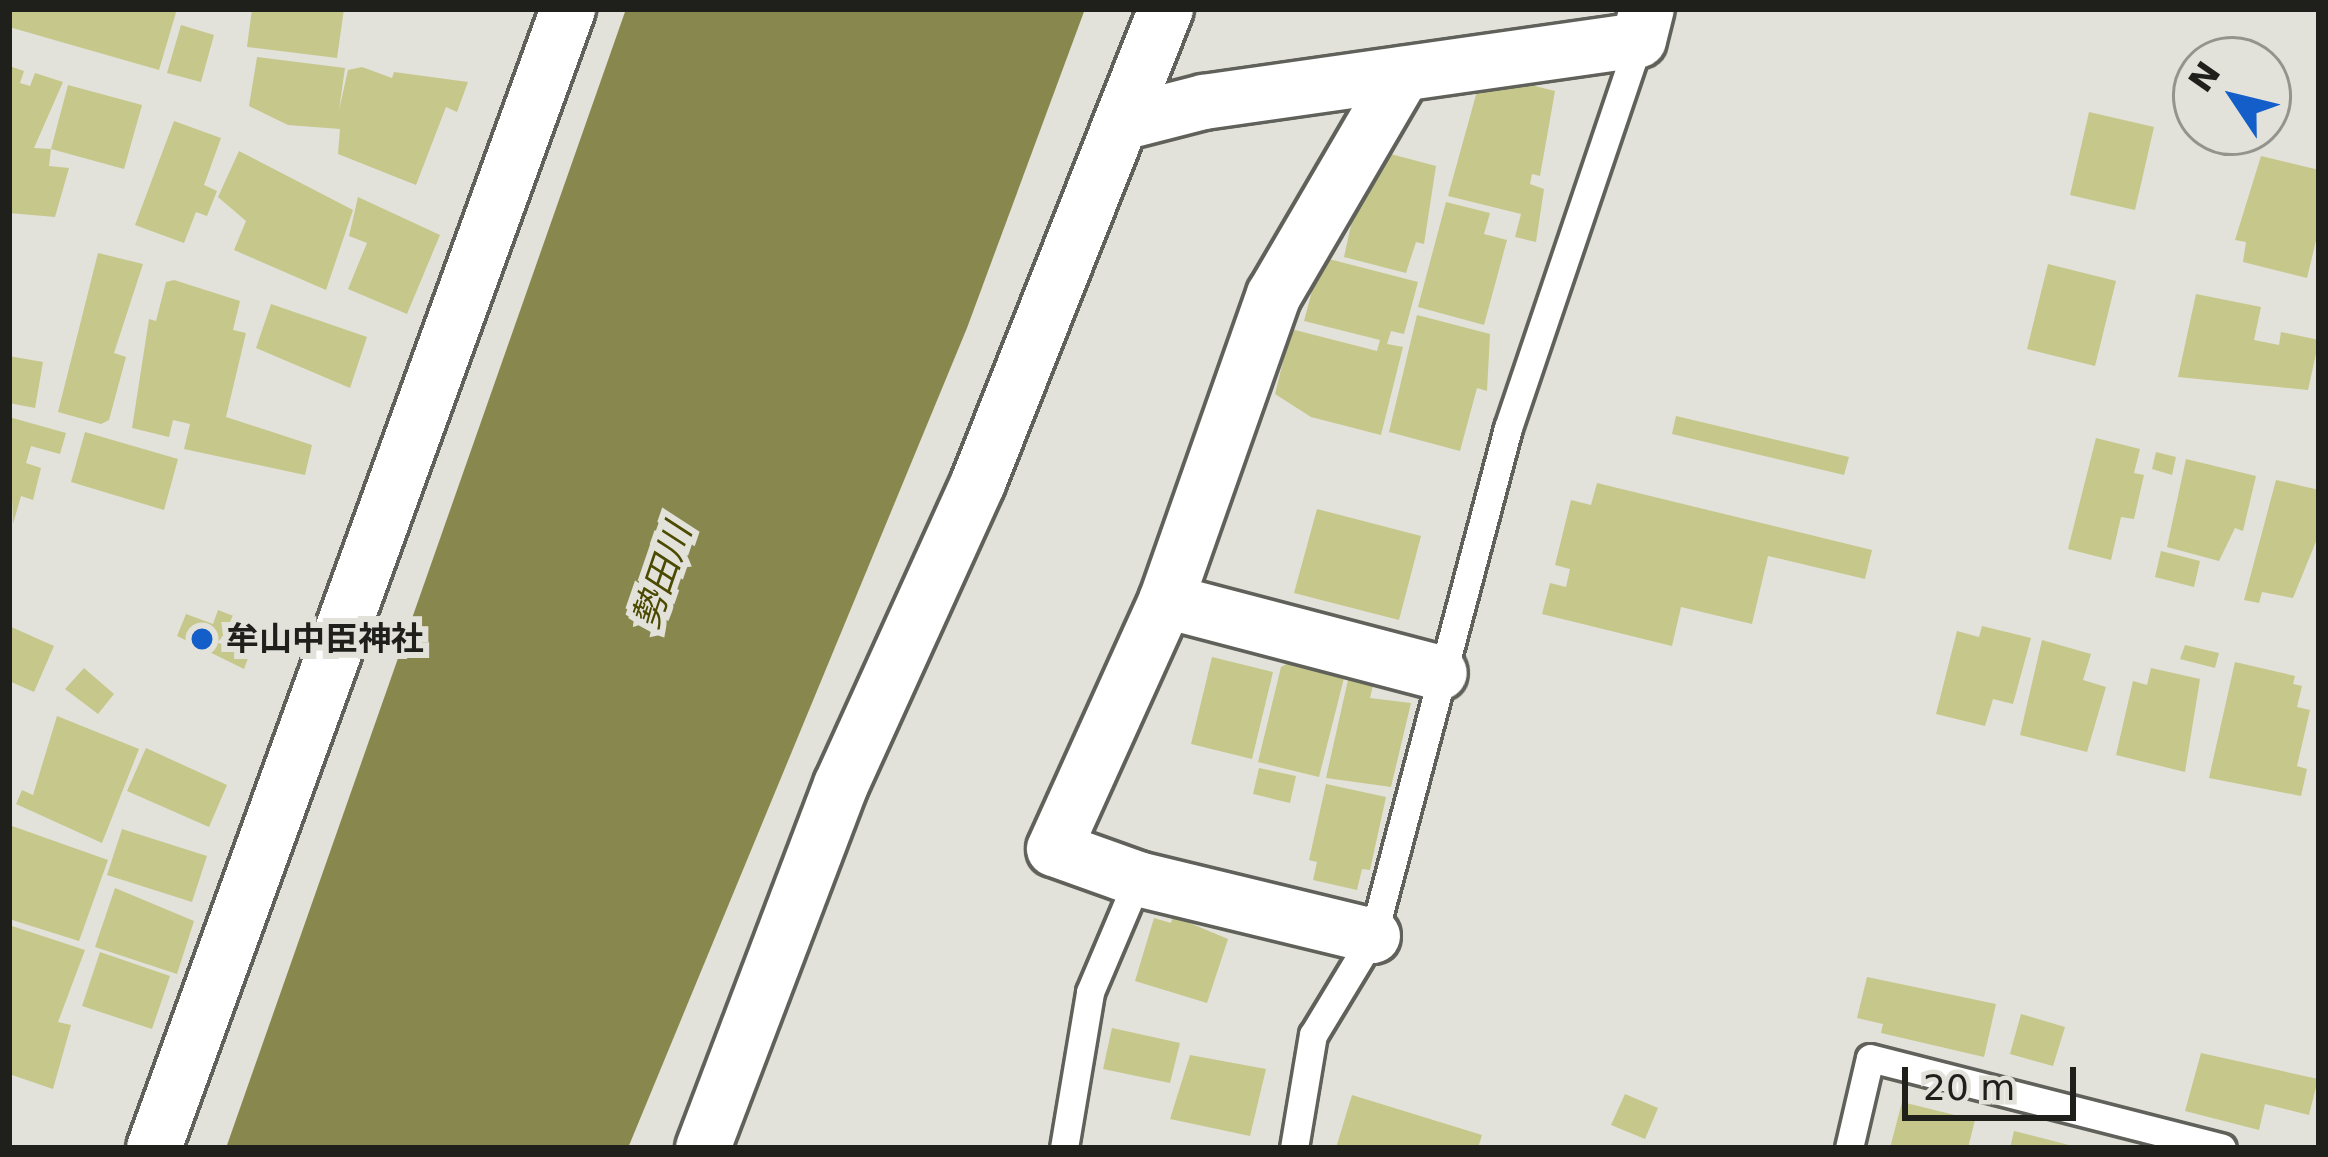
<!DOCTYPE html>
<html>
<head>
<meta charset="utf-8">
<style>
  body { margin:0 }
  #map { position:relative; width:2328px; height:1157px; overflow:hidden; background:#e2e2da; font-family:"DejaVu Sans","Noto Sans JP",sans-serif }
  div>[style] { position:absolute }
  .water>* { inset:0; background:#88884e }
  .building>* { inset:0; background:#c6c78b }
  .roads { filter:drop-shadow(3px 0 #60615a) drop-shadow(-3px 0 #60615a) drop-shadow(0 3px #60615a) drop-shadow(0 -3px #60615a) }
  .service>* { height:27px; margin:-13.5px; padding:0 13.5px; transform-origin:13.5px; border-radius:13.5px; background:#fff }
  .minor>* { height:54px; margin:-27px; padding:0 27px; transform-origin:27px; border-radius:27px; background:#fff }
  .dots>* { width:33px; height:33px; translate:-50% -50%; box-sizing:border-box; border:6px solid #e2e2da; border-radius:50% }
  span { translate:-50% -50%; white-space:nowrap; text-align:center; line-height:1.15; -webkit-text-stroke:12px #e2e2da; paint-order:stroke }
  .poi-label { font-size:33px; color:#1f1f1c; font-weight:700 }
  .left { translate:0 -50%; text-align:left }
  .water-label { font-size:36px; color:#4b4a00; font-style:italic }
  .frame { position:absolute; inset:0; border:12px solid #1f1f1c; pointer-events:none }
  .north { position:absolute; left:2172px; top:36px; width:120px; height:120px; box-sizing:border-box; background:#e2e2da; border:3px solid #94948e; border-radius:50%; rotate:305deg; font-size:33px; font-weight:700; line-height:48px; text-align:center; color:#1f1f1c }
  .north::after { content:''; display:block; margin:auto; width:42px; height:54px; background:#135ec9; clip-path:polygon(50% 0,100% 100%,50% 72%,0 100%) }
  .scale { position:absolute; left:1902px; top:1067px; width:174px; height:54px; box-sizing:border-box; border:6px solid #1f1f1c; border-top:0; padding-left:15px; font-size:36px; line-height:42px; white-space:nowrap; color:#1f1f1c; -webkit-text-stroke:9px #e2e2da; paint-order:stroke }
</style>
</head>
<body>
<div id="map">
  <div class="water">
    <div style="clip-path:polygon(626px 9px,1085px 9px,967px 328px,628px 1148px,226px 1148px)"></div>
  </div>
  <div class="building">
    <div style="clip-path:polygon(9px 9px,177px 9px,159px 70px,9px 27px)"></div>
    <div style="clip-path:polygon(252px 9px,344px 9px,337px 58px,247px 47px)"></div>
    <div style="clip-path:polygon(181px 25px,214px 35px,201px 82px,167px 73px)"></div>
    <div style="clip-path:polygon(257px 57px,345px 68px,339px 110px,348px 70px,362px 67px,392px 78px,394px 72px,468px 82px,457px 112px,446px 107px,416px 185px,338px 154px,340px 129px,288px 125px,249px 106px)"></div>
    <div style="clip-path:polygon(9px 66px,24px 71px,20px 83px,30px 86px,35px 73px,63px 82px,34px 148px,51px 149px,49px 166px,69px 168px,55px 217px,9px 213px)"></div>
    <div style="clip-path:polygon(1482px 73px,1555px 91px,1540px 176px,1532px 174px,1530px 184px,1544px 189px,1536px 242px,1515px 237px,1521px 214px,1448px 196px)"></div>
    <div style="clip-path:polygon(68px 85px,142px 105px,124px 169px,51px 149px)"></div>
    <div style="clip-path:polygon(2089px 112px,2154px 127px,2135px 210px,2070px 195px)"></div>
    <div style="clip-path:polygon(174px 121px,221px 138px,204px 185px,217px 191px,207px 216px,196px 212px,184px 243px,135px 225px)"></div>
    <div style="clip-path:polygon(1368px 148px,1436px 166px,1424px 244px,1416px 242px,1406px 273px,1344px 257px)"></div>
    <div style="clip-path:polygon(239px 151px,353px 210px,326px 290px,234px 250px,246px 221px,218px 197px)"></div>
    <div style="clip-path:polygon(2261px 156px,2319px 170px,2319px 228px,2307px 278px,2243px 262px,2246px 242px,2235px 240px)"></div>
    <div style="clip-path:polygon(358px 197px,440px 235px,407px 314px,348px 289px,367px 243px,349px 236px)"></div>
    <div style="clip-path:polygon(1446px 202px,1490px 213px,1484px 234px,1507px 240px,1484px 325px,1418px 307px)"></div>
    <div style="clip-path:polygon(98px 253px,143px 264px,114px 353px,126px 357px,109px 420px,101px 424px,58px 412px)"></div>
    <div style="clip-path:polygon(1321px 257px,1418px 282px,1404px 334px,1391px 331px,1387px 344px,1403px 347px,1381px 435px,1311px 417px,1275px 394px,1291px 329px,1377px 351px,1380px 340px,1304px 321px)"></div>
    <div style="clip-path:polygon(2048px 264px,2116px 281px,2095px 366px,2027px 349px)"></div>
    <div style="clip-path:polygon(174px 280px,240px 301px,233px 330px,246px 333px,226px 417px,312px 445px,305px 475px,184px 449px,190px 424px,173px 420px,169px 437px,132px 428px,149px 319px,156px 321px,166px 282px)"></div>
    <div style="clip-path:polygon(2196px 294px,2261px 307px,2254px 340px,2279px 345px,2281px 332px,2319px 340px,2308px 390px,2178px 377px)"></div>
    <div style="clip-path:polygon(271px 304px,367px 337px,350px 388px,256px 348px)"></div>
    <div style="clip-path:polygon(1417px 315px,1490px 334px,1487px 391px,1477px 388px,1460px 451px,1389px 432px)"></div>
    <div style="clip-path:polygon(9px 356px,43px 362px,35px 408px,9px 403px)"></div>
    <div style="clip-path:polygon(1676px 416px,1849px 457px,1844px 475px,1672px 434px)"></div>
    <div style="clip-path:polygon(9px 417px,66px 433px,60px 454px,31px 446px,26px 463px,41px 468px,33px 500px,21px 496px,13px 524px)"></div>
    <div style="clip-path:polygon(85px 432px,178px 459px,164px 510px,71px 482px)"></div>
    <div style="clip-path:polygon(2096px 438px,2140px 449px,2134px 473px,2144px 475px,2134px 519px,2121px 517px,2111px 560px,2068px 549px)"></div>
    <div style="clip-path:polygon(2156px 452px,2176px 457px,2172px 475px,2152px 469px)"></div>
    <div style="clip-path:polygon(2186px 459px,2256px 476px,2243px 531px,2235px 528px,2219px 561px,2167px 547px)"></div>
    <div style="clip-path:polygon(2276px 480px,2319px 490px,2319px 534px,2293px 598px,2262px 592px,2259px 603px,2244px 600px)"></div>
    <div style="clip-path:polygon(1597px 483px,1872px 550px,1865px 579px,1768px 556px,1752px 624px,1681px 607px,1672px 646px,1542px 614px,1550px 583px,1566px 587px,1570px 569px,1555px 565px,1571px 500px,1591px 505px)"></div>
    <div style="clip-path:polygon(1317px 509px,1421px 536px,1399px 620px,1294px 593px)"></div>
    <div style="clip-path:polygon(2161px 551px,2200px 561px,2194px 587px,2155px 577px)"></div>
    <div style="clip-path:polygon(218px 610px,260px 626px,244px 669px,177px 636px,186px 614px,213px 624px)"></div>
    <div style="clip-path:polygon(9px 626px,54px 646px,34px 692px,9px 681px)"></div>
    <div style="clip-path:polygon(1982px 626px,2031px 638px,2013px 704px,1993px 699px,1985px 726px,1936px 714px,1957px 631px,1979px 637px)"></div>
    <div style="clip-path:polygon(2042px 640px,2091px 654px,2083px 680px,2106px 687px,2087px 752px,2020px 735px)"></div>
    <div style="clip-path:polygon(2185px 645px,2219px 653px,2215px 668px,2180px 659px)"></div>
    <div style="clip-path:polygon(1212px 657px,1273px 672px,1252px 759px,1191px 744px)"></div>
    <div style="clip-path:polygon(1292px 661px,1345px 674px,1319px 777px,1258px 762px,1281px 667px)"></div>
    <div style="clip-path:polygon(2235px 662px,2295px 676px,2293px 684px,2302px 686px,2297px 707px,2310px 710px,2297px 766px,2307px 769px,2301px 796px,2209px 778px)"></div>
    <div style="clip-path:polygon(84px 668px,114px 694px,98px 714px,65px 689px)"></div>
    <div style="clip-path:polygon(2151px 668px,2200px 679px,2185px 772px,2116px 755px,2133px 681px,2147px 685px)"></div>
    <div style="clip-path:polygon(1350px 671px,1375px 677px,1370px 698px,1411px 703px,1391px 787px,1326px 778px)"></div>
    <div style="clip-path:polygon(57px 716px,139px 749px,102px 843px,16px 804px,22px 790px,33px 795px)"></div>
    <div style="clip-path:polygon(146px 748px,227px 785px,209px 827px,127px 791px)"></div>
    <div style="clip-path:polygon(1259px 768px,1296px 776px,1290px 803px,1253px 794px)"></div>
    <div style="clip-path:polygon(1326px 784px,1386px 797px,1370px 870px,1362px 869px,1357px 890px,1313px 880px,1317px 862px,1309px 860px)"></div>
    <div style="clip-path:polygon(12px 826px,108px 860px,79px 941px,9px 919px)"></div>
    <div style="clip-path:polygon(122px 829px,207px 856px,192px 902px,107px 875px)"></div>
    <div style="clip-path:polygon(115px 888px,194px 921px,177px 974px,95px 947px)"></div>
    <div style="clip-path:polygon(1173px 916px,1228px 939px,1207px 1003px,1135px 981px,1154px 918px,1171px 923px)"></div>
    <div style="clip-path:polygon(9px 925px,85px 950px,58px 1022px,71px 1025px,53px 1089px,9px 1074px)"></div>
    <div style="clip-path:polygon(100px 952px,170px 976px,152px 1029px,82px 1006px)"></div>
    <div style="clip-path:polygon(1867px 977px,1996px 1004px,1984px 1057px,1881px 1033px,1883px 1024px,1857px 1018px)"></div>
    <div style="clip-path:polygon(2021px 1014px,2065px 1027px,2053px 1066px,2010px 1054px)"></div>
    <div style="clip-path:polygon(1112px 1028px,1180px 1043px,1170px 1083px,1103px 1069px)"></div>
    <div style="clip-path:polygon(2201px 1053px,2318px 1079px,2309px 1115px,2265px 1104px,2259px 1130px,2185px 1111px)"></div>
    <div style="clip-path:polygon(1190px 1055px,1266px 1069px,1250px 1136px,1170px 1119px)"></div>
    <div style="clip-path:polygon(1625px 1094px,1658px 1108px,1645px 1139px,1611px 1125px)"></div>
    <div style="clip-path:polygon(1352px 1095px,1482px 1135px,1478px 1148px,1336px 1148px)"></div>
    <div style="clip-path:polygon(1902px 1102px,1975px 1120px,1968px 1148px,1890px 1148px)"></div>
    <div style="clip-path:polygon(2014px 1131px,2073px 1146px,2073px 1148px,2010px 1148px)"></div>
  </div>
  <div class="roads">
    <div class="service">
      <div style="left:1064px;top:1148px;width:158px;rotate:-80.5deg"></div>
      <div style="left:1090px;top:992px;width:123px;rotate:-67deg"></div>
      <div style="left:1294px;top:1148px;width:115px;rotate:-80.5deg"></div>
      <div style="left:1313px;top:1035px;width:116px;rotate:-58.8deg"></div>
      <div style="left:1373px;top:936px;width:526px;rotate:-75.12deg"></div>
      <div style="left:1508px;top:428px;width:410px;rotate:-71.3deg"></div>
      <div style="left:1849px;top:1148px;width:92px;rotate:-76.9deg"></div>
      <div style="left:1870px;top:1058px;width:363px;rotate:14.3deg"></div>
    </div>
    <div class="minor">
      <div style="left:1122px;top:123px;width:85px;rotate:-14.4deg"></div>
      <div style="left:1204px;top:102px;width:439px;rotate:-8.1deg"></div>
      <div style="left:1639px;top:40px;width:32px;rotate:-76deg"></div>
      <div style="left:1166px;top:601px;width:283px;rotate:14.7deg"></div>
      <div style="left:1373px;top:936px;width:242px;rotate:-166.4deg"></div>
      <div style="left:1138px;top:879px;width:89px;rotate:-160.3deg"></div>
      <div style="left:1054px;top:849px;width:272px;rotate:-65.7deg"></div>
      <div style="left:1166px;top:601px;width:324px;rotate:-70.6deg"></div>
      <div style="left:1274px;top:295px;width:256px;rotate:-59.7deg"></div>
      <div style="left:154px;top:1148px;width:1212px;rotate:-70.02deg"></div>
      <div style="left:703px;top:1148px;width:388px;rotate:-69.2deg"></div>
      <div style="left:841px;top:785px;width:332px;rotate:-65.6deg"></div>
      <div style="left:978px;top:483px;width:510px;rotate:-68.37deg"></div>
    </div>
  </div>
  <div class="dots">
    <div style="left:202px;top:639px;background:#135ec9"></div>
  </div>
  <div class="poi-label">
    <span class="left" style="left:226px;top:639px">牟山中臣神社</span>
  </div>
  <div class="water-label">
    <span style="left:662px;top:576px;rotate:-71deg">勢田川</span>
  </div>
  <div class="frame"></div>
  <div class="north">N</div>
  <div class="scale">20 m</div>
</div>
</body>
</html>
